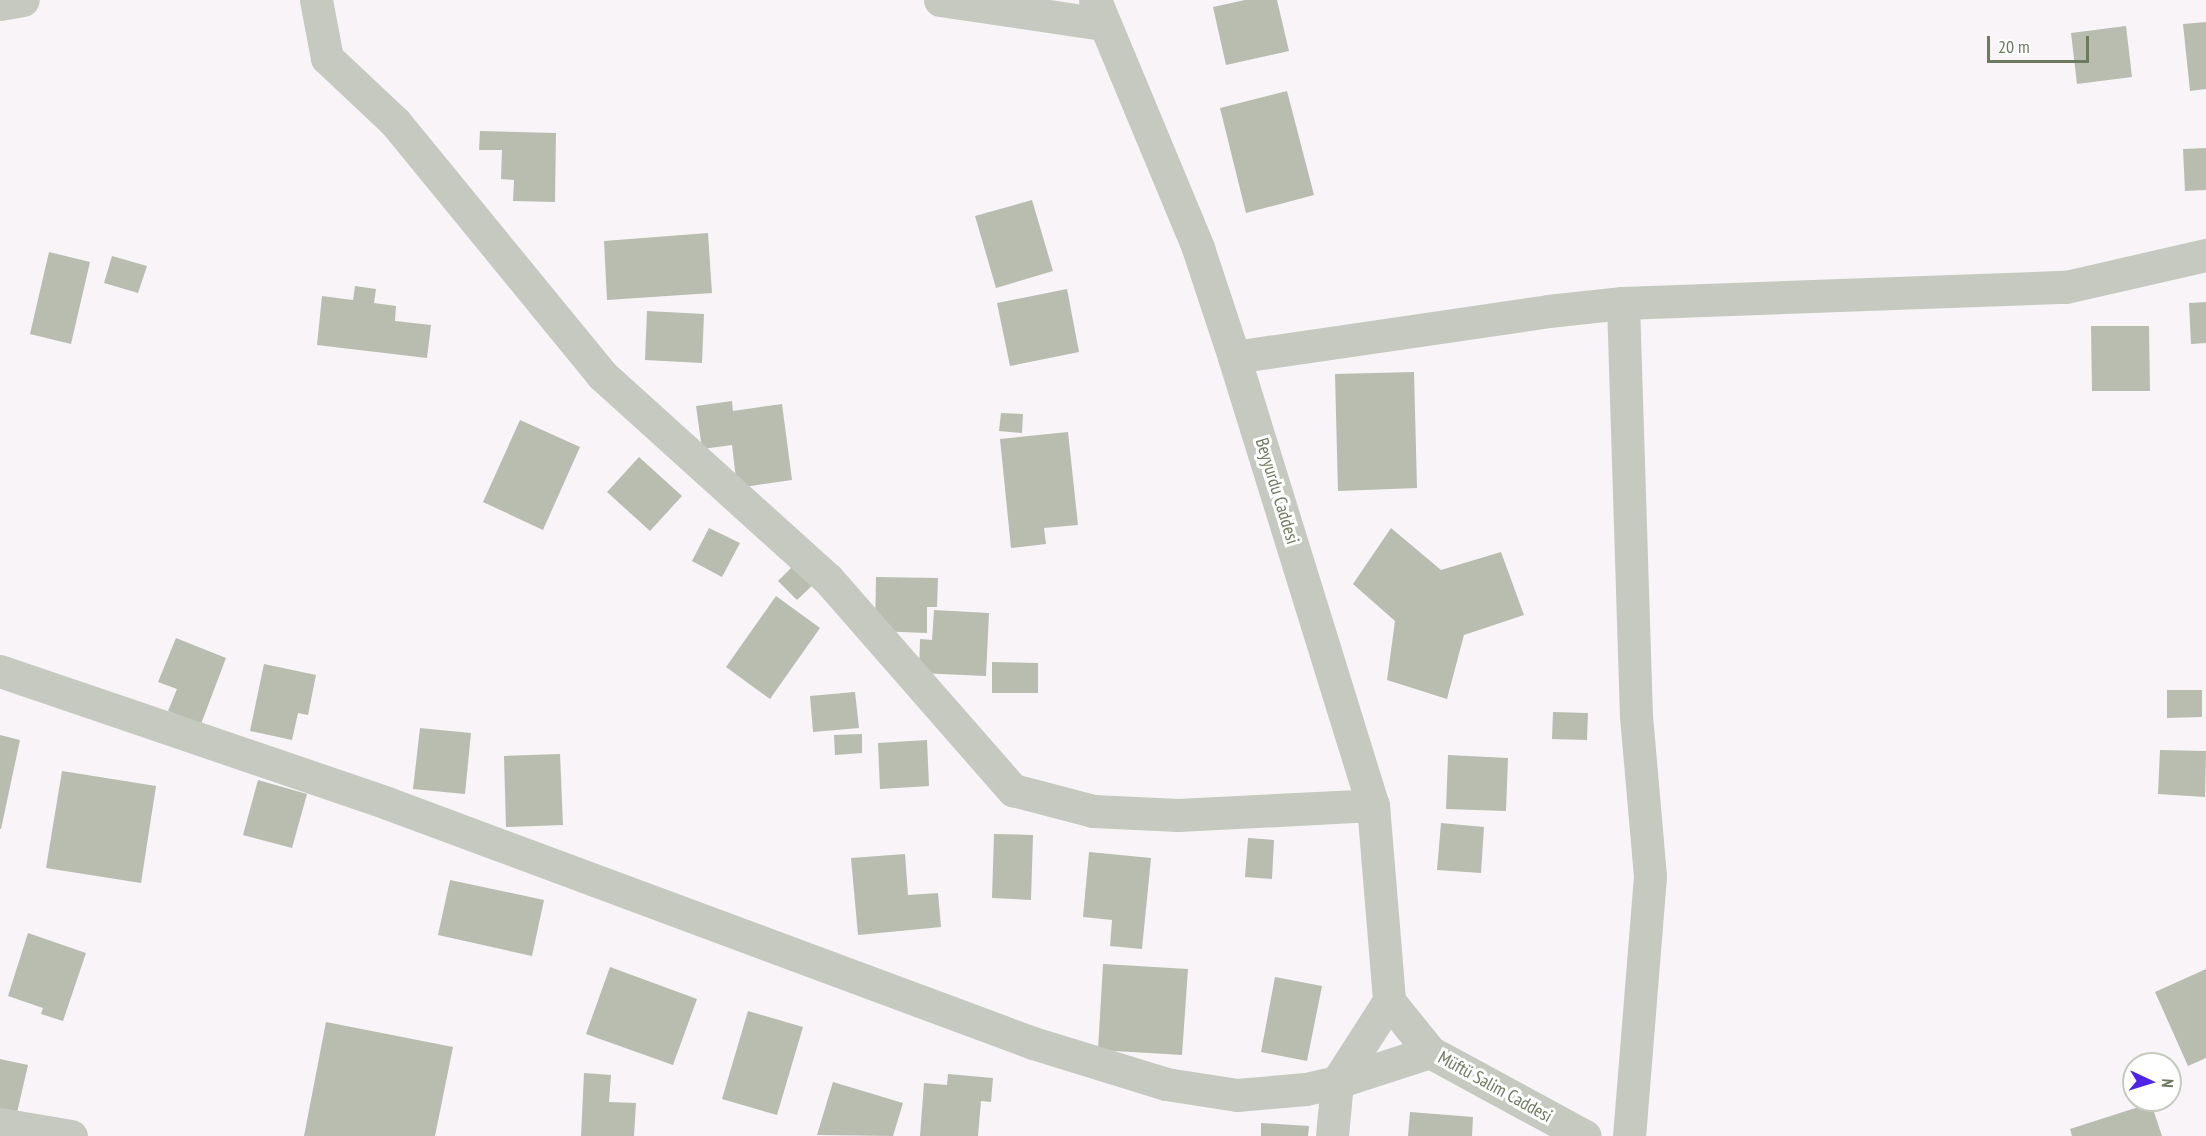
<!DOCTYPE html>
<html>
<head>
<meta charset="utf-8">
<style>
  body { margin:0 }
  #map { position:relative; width:2206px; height:1136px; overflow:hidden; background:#f8f4f8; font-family:"PT Sans Narrow",sans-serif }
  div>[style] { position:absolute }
  .building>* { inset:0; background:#b8bdb0 }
  .minor>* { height:33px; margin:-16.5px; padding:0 16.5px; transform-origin:16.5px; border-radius:16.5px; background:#c5c9c0 }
  .tertiary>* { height:33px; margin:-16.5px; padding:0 16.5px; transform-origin:16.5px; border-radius:16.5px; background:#c5c9c0 }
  span { translate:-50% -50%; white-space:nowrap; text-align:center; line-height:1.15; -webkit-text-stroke:6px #fff; paint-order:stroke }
  .street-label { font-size:18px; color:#6e7a5e }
  .north { position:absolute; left:2122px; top:1052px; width:60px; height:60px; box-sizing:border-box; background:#fff; border:2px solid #c5cabf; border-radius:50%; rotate:94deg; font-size:16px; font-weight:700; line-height:24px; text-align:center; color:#6e7a5e }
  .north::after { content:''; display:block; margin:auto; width:21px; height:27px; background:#4e25e7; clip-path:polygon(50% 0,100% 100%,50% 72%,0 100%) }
  .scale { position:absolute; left:1987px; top:36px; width:102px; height:27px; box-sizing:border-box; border:3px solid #6e7a5e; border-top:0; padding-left:8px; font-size:18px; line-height:21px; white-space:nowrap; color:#6e7a5e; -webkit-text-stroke:4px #fff; paint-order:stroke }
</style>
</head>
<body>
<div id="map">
  <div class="building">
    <div style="clip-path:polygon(1245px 0,1277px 0,1289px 51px,1226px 65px,1213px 7px)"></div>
    <div style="clip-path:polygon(2206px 22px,2206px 89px,2190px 91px,2183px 24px)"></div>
    <div style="clip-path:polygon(2126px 26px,2132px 77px,2077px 84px,2071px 33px)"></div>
    <div style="clip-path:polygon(1287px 91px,1314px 195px,1246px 213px,1220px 108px)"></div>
    <div style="clip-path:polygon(480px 131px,556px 133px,555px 202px,513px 201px,514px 180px,501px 179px,502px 150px,479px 150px)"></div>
    <div style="clip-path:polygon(2206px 148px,2206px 190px,2185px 191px,2183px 149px)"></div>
    <div style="clip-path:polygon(1032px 200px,1053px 271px,996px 288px,975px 216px)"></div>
    <div style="clip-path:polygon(708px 233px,712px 293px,607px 300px,604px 241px)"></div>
    <div style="clip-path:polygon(49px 252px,90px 262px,71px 344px,30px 334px)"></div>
    <div style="clip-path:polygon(112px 256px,147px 266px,138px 293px,104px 283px)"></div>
    <div style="clip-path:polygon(355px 286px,376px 289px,374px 303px,396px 306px,395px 321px,431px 325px,427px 358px,317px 345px,322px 296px,353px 300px)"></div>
    <div style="clip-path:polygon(1067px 289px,1079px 352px,1010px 366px,997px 303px)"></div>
    <div style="clip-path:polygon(2206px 302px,2206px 343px,2191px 344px,2189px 303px)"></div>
    <div style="clip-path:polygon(647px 311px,704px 314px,702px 363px,645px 360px)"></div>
    <div style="clip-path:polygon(2091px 326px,2149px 326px,2150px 391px,2092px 391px)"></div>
    <div style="clip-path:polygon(1414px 372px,1417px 488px,1338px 491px,1335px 374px)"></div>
    <div style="clip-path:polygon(732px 401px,733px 411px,782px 404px,792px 480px,737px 488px,732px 445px,702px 449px,696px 406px)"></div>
    <div style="clip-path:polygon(1001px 413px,1023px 414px,1022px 433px,999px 431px)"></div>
    <div style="clip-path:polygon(520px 420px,580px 447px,543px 530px,483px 502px)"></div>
    <div style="clip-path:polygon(1068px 432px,1078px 525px,1044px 528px,1046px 544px,1011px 548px,1000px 439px)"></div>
    <div style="clip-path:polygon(639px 457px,682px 496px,650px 531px,607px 492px)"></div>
    <div style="clip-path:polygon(709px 528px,740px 543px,722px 577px,692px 561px)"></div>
    <div style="clip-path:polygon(1391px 528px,1441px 570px,1501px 552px,1524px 615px,1464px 635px,1447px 699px,1387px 680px,1395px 621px,1353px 584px)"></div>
    <div style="clip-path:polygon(796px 563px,816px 582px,797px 600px,778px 581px)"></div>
    <div style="clip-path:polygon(876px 577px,938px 578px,937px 607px,927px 607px,927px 633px,875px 631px)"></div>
    <div style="clip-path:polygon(776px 596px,820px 628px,770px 699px,726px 667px)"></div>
    <div style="clip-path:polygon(934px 610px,989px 613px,986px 676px,919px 673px,920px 639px,932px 640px)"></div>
    <div style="clip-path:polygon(176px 638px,226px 658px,201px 724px,168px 711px,177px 689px,158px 682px)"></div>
    <div style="clip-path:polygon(992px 662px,1038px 663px,1038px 693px,992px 693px)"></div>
    <div style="clip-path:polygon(264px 664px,316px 675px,308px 715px,298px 713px,292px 740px,250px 731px)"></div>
    <div style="clip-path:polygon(2167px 690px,2202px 690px,2202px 717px,2167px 718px)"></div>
    <div style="clip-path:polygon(855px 692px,859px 728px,813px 732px,810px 696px)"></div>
    <div style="clip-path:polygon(1553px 712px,1588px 713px,1587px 740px,1552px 739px)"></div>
    <div style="clip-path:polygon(420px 728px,471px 733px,465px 794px,413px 789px)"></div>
    <div style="clip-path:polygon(862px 734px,862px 753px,835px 755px,834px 735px)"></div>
    <div style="clip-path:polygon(0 735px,20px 740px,1px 829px,0 829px)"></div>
    <div style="clip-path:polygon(927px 740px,929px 786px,880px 789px,878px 743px)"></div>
    <div style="clip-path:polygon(2160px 750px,2206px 751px,2205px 797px,2158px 794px)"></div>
    <div style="clip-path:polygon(560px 754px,563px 825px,506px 827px,504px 756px)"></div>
    <div style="clip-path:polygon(1448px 755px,1508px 758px,1506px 811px,1446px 809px)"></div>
    <div style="clip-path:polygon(62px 771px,156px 786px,141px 883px,46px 868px)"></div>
    <div style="clip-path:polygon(258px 780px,307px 794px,292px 848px,243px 835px)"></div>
    <div style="clip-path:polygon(1441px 823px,1484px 827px,1481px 873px,1437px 870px)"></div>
    <div style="clip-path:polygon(994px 834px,1033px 835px,1031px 900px,992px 898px)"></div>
    <div style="clip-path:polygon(1248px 838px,1274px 840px,1272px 879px,1245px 877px)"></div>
    <div style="clip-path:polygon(1089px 852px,1151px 858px,1142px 949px,1110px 946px,1112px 920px,1083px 917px)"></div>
    <div style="clip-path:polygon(905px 854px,908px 895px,938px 893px,941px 927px,858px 935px,851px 858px)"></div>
    <div style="clip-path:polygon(450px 880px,544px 900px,532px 956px,438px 935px)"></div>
    <div style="clip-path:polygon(28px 933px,86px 953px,63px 1021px,41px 1014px,43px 1008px,8px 996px)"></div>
    <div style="clip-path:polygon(1103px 964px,1188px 969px,1182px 1055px,1098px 1050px)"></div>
    <div style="clip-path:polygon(610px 967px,697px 999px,673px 1065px,586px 1034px)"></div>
    <div style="clip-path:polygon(2206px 969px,2206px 1058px,2188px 1066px,2155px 992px)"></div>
    <div style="clip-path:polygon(1275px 977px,1322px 986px,1307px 1061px,1261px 1052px)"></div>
    <div style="clip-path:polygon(748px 1011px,803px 1027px,777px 1115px,722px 1099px)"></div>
    <div style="clip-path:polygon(326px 1022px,453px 1047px,435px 1136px,304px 1136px)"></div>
    <div style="clip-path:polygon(0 1059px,28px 1065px,16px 1117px,0 1113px)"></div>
    <div style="clip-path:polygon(584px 1073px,611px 1075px,609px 1102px,636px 1103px,634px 1136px,581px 1136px)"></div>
    <div style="clip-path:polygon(948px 1074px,993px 1078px,991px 1102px,981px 1101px,978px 1136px,920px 1136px,924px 1083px,947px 1085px)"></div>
    <div style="clip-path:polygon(833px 1082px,903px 1103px,893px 1136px,817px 1135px)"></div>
    <div style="clip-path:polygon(2151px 1103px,2162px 1136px,2072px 1136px,2070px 1129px)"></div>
    <div style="clip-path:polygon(1410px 1112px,1473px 1117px,1472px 1136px,1408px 1136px)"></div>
    <div style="clip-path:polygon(1261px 1123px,1309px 1126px,1308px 1136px,1261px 1136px)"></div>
  </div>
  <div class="minor">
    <div style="left:316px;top:0;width:59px;rotate:79.3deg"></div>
    <div style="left:327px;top:58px;width:93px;rotate:43.3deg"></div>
    <div style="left:395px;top:122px;width:327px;rotate:50.7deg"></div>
    <div style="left:602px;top:375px;width:304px;rotate:42.1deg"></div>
    <div style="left:828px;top:579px;width:281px;rotate:48.8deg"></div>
    <div style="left:1013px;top:790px;width:83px;rotate:14.7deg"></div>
    <div style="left:1093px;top:811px;width:85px;rotate:2.7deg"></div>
    <div style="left:1178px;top:815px;width:195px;rotate:-2.9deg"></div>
    <div style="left:940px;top:0;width:164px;rotate:8.4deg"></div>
    <div style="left:0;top:4px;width:23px;rotate:-10deg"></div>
    <div style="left:1623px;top:303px;width:413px;rotate:88.2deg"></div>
    <div style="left:1636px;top:716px;width:161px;rotate:85deg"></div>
    <div style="left:1650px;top:876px;width:261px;rotate:94.6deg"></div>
    <div style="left:1234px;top:357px;width:317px;rotate:-8.3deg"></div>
    <div style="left:1548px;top:311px;width:75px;rotate:-6.1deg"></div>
    <div style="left:1623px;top:303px;width:443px;rotate:-2.1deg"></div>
    <div style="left:2066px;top:287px;width:144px;rotate:-12.9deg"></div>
    <div style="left:0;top:671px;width:409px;rotate:18.8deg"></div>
    <div style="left:387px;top:803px;width:689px;rotate:20.38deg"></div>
    <div style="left:1033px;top:1043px;width:139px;rotate:17.1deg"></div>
    <div style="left:1166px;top:1084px;width:72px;rotate:8.8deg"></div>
    <div style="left:1237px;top:1095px;width:69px;rotate:-5deg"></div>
    <div style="left:1306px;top:1089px;width:32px;rotate:-13deg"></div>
    <div style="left:0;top:1124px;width:72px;rotate:9.6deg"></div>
  </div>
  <div class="tertiary">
    <div style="left:1095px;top:0;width:269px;rotate:67.4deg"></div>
    <div style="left:1198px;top:248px;width:115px;rotate:71.7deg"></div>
    <div style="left:1234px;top:357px;width:469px;rotate:72.8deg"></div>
    <div style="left:1373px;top:805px;width:197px;rotate:85.3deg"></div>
    <div style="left:1389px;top:1001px;width:65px;rotate:51.2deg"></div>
    <div style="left:1430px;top:1052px;width:176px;rotate:28.5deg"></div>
    <div style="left:1337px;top:1082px;width:98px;rotate:-17.9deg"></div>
    <div style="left:1332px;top:1136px;width:54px;rotate:-84.7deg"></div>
    <div style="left:1337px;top:1082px;width:96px;rotate:-57.3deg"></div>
  </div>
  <div class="street-label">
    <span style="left:1277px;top:491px;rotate:73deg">Beyyurdu Caddesi</span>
    <span style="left:1495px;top:1087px;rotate:29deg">Müftü Salim Caddesi</span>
  </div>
  <div class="north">N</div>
  <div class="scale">20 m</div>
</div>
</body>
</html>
